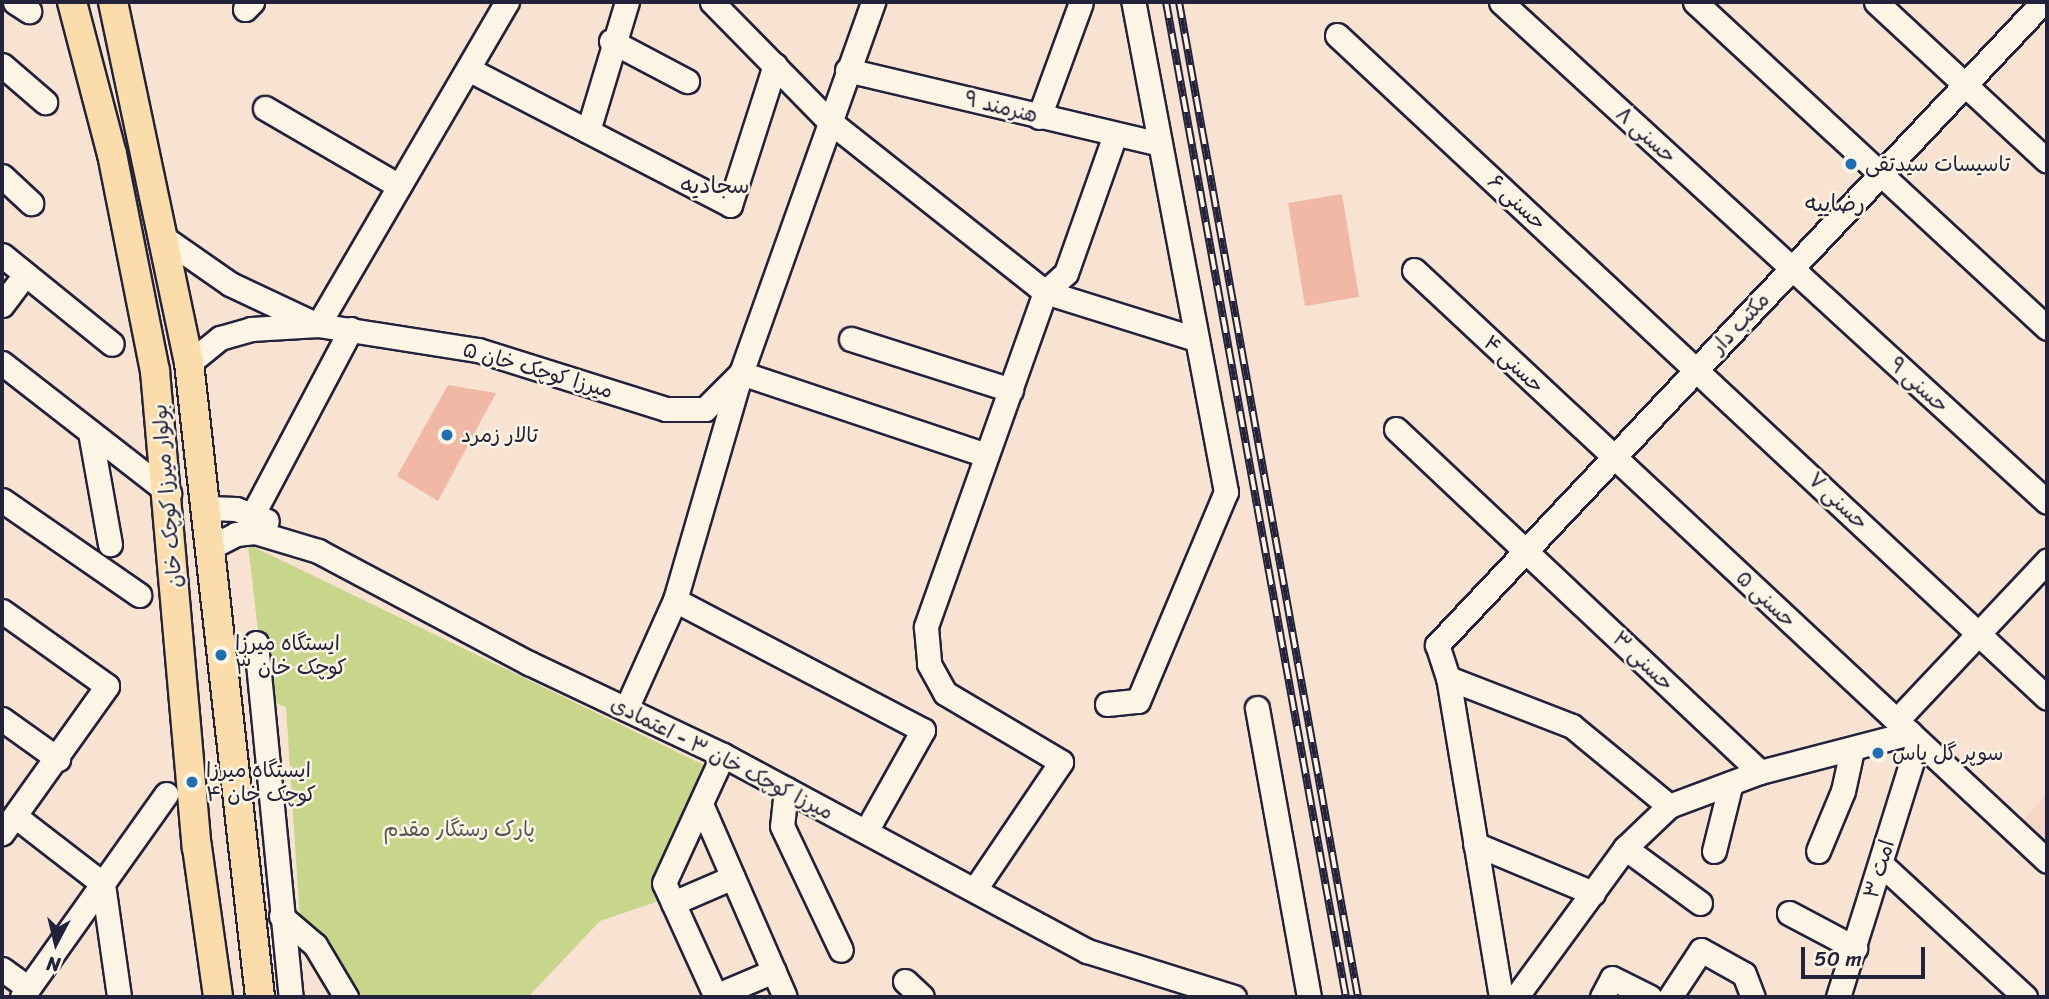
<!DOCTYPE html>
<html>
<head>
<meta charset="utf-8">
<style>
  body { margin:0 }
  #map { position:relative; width:2049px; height:999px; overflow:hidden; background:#f8e3d2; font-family:Sriracha,"Playpen Sans Arabic",sans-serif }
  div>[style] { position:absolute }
  .built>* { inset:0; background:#f6d6c4 }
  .green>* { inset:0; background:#c7d68a }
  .building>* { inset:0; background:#f0b8a5 }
  .roads { filter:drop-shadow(2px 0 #22223b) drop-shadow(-2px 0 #22223b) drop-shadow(0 2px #22223b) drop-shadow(0 -2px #22223b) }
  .minor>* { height:23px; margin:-11.5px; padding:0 11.5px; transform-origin:11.5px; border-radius:11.5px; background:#fcf5e5 }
  .major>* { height:28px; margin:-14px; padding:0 14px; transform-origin:14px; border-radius:14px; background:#fbddab }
  .rail>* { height:8px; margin-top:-4px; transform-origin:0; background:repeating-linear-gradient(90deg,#fcf5e5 0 16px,#22223b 0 32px); box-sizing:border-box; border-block:2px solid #22223b }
  .dots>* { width:19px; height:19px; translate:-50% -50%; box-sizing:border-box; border:4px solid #fcf5e5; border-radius:50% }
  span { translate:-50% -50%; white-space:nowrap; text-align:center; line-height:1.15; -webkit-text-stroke:5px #fcf5e5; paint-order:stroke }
  .street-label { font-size:21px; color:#22223b }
  .poi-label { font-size:21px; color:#22223b }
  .left { translate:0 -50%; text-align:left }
  .park-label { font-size:21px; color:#545853 }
  .neighbourhood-label { font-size:23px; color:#22223b }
  .frame { position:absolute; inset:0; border:4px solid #22223b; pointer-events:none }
  .north { position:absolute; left:21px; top:908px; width:70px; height:70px; -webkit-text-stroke:5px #fcf5e5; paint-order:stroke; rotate:187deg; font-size:19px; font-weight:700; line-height:28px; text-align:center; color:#22223b }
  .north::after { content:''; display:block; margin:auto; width:24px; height:32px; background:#22223b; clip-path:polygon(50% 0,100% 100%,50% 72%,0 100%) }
  .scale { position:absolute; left:1801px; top:947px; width:124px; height:32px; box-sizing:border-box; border:4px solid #22223b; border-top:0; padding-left:9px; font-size:21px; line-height:24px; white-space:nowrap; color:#22223b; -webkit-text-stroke:5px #fcf5e5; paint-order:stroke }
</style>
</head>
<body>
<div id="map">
  <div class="built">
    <div style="clip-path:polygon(2047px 793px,2047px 841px,2024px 819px)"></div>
  </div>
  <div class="green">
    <div style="clip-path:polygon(248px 544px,708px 767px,653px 876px,662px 900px,600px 921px,528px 997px,350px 997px,300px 921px,286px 707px,266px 700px)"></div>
  </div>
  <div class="building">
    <div style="clip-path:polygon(1342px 194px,1359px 297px,1305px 306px,1288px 203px)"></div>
    <div style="clip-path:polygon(448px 385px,496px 393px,438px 501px,397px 476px)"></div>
  </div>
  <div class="roads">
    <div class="minor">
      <div style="left:15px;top:2px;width:17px;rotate:33deg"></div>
      <div style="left:712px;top:2px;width:165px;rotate:45.5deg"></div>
      <div style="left:828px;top:120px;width:277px;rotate:38.4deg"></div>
      <div style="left:1045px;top:292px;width:356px;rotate:109.6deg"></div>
      <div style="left:926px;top:627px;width:37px;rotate:85deg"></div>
      <div style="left:929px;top:664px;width:33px;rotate:61deg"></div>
      <div style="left:945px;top:693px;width:135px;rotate:30.7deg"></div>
      <div style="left:1061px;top:762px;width:153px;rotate:124.1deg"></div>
      <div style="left:1501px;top:2px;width:740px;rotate:42.48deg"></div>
      <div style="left:1695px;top:2px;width:480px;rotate:42.8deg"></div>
      <div style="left:1876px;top:2px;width:233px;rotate:42.9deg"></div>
      <div style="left:245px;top:9px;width:10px;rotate:-45deg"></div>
      <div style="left:1337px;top:35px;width:971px;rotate:43.04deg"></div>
      <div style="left:611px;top:41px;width:86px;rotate:27.8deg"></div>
      <div style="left:2px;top:65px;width:57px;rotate:40.7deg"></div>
      <div style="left:470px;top:70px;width:293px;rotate:27.4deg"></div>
      <div style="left:730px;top:205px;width:147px;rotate:-72.2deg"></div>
      <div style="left:847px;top:70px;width:318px;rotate:13.3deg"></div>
      <div style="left:265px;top:108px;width:155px;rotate:30.2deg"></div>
      <div style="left:1039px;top:117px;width:122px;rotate:-69.9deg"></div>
      <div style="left:588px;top:131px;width:135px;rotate:-73.2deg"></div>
      <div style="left:2px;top:176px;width:40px;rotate:43deg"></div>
      <div style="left:167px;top:240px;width:77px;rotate:34.9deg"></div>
      <div style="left:230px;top:284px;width:94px;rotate:25.2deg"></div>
      <div style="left:2px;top:255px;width:141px;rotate:39deg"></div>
      <div style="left:1414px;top:270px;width:866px;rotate:43.03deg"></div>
      <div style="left:1045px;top:292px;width:28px;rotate:-42deg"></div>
      <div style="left:1066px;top:273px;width:146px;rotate:-70.5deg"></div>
      <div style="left:1045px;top:292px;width:158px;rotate:17.3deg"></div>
      <div style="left:2px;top:305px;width:38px;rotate:-53deg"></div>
      <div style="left:318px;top:325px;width:374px;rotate:-59.7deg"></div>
      <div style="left:851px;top:339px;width:168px;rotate:17.7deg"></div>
      <div style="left:2px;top:363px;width:212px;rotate:37.9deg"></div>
      <div style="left:189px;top:363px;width:40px;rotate:-39deg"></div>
      <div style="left:220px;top:338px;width:32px;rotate:-16deg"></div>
      <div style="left:251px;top:329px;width:67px;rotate:-3.4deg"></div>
      <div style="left:318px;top:325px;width:162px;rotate:8.9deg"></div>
      <div style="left:478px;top:350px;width:197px;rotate:17.4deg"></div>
      <div style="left:666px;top:409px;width:39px"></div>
      <div style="left:705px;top:409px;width:51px;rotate:-45deg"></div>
      <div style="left:741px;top:373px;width:258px;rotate:18.5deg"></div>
      <div style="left:1396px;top:429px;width:500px;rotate:43.3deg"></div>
      <div style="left:90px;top:432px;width:114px;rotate:79.9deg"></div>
      <div style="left:2px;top:500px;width:167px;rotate:34.7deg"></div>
      <div style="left:207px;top:508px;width:29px;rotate:2deg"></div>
      <div style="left:236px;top:509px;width:33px;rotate:21deg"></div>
      <div style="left:254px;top:512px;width:207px;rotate:-62.1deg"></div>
      <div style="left:211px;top:547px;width:28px;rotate:-27deg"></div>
      <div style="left:236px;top:534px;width:19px;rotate:-6deg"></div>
      <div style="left:255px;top:532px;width:66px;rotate:16.8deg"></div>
      <div style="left:318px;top:551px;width:239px;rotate:28deg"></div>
      <div style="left:529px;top:663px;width:215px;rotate:25.4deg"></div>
      <div style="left:723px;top:755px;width:413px;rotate:28.3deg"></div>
      <div style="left:1087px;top:951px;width:154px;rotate:17.4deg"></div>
      <div style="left:675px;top:600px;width:280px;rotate:27.7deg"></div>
      <div style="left:923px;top:730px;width:116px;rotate:119.4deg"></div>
      <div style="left:2px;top:611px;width:129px;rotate:35.5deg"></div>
      <div style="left:107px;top:686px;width:181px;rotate:125.5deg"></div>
      <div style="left:256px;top:643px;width:356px;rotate:84.4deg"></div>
      <div style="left:1448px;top:678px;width:133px;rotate:21.2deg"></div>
      <div style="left:1572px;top:726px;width:126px;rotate:39.5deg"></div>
      <div style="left:1107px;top:704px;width:31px;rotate:-6deg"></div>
      <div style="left:1138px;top:701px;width:227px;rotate:-67.2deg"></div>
      <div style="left:1226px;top:492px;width:499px;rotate:-100.7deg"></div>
      <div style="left:1257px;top:708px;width:294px;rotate:79.8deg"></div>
      <div style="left:626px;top:709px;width:120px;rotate:-65.8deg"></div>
      <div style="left:675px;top:600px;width:236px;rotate:-73.8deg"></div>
      <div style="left:741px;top:373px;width:394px;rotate:-70.4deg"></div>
      <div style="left:2px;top:719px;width:69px;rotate:35.5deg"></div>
      <div style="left:1897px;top:720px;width:219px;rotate:-46.7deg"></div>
      <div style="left:786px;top:789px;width:37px;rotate:96deg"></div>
      <div style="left:782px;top:826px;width:137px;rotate:64.6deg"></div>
      <div style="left:701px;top:804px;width:210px;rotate:66.5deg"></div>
      <div style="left:15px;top:816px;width:111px;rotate:37.7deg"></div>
      <div style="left:103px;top:884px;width:114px;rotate:81.9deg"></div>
      <div style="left:1475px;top:844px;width:128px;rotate:22.6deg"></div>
      <div style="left:1625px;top:848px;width:93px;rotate:36.3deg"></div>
      <div style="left:1714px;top:851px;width:70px;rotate:-76deg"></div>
      <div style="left:1818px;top:851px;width:65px;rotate:-67.4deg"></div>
      <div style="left:1843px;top:791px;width:42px;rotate:-77.6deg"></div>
      <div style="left:1881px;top:864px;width:196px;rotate:42.7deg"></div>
      <div style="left:673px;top:903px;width:65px;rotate:-23.4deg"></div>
      <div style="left:1789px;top:913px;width:75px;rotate:27.9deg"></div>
      <div style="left:281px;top:916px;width:45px;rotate:40.5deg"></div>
      <div style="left:315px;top:945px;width:61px;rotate:59.2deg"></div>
      <div style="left:2px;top:969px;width:32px;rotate:36deg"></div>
      <div style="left:905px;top:981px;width:23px;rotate:43deg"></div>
      <div style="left:715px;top:996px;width:64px;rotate:-23deg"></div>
      <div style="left:22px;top:997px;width:249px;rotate:-54.6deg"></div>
      <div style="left:716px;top:997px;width:125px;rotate:-114.5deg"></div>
      <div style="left:664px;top:883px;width:141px;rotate:-65.3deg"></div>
      <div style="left:1501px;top:997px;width:323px;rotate:-99.4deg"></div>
      <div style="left:1448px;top:678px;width:35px;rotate:-108deg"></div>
      <div style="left:1437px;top:645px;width:884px;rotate:-46.7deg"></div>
      <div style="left:1516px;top:997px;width:185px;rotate:-53.8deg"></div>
      <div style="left:1625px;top:848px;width:61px;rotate:-43.7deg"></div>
      <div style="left:1669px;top:806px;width:97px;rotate:-20.5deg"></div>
      <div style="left:1760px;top:772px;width:155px;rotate:-14.6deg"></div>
      <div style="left:1602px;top:997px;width:21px;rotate:-62deg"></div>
      <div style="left:1612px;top:978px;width:42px;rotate:26.6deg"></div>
      <div style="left:1670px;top:997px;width:56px;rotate:-56.6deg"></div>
      <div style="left:1701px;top:950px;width:49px;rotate:29.2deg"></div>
      <div style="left:1744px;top:974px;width:25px;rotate:69deg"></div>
      <div style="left:1838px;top:997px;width:268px;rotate:-72.6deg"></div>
    </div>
    <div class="major">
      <div style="left:72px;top:2px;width:157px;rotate:75.3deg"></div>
      <div style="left:112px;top:154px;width:221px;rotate:78.8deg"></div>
      <div style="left:155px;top:371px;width:478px;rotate:85deg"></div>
      <div style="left:197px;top:847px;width:151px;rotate:82deg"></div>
      <div style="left:113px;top:2px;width:369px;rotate:78.1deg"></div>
      <div style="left:189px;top:363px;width:638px;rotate:83.61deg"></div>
    </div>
  </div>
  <div class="rail">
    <div style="left:1166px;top:2px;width:1011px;rotate:79.75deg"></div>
    <div style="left:1179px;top:2px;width:1011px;rotate:79.8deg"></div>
  </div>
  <div class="dots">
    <div style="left:1851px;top:164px;background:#1f6fb2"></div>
    <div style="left:447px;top:435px;background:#1f6fb2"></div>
    <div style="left:221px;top:655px;background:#1f6fb2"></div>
    <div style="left:1878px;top:753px;background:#1f6fb2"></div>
    <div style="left:192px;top:782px;background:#1f6fb2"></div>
  </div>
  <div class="street-label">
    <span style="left:1001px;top:107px;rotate:14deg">هنرمند ۹</span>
    <span style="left:1646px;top:135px;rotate:42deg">حسنی ۸</span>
    <span style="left:1517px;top:202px;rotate:43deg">حسنی ۶</span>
    <span style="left:1740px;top:323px;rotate:-47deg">مکتب دار</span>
    <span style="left:1514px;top:364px;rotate:43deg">حسنی ۴</span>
    <span style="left:538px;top:370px;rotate:16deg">میرزا کوچک خان ۵</span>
    <span style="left:1919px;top:385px;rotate:42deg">حسنی ۹</span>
    <span style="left:167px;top:496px;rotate:-95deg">بولوار میرزا کوچک خان</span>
    <span style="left:1838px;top:501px;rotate:43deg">حسنی ۷</span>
    <span style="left:1766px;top:599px;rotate:43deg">حسنی ۵</span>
    <span style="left:1643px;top:661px;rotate:44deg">حسنی ۳</span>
    <span style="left:722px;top:758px;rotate:27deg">میرزا کوچک خان ۳ - اعتمادی</span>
    <span style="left:1879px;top:869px;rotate:-73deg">امت ۳</span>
  </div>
  <div class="poi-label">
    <span class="left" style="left:1865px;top:164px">تاسیسات سیدتقی</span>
    <span class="left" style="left:461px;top:435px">تالار زمرد</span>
    <span class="left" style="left:235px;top:655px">ایستگاه میرزا<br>کوچک خان ۳</span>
    <span class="left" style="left:1892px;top:753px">سوپر گل یاس</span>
    <span class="left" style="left:206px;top:782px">ایستگاه میرزا<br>کوچک خان ۴</span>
  </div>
  <div class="park-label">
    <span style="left:459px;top:829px">پارک رستگار مقدم</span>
  </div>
  <div class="neighbourhood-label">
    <span style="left:715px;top:186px">سجادیه</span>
    <span style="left:1835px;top:204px">رضاییه</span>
  </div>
  <div class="frame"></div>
  <div class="north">N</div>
  <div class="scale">50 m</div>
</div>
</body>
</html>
